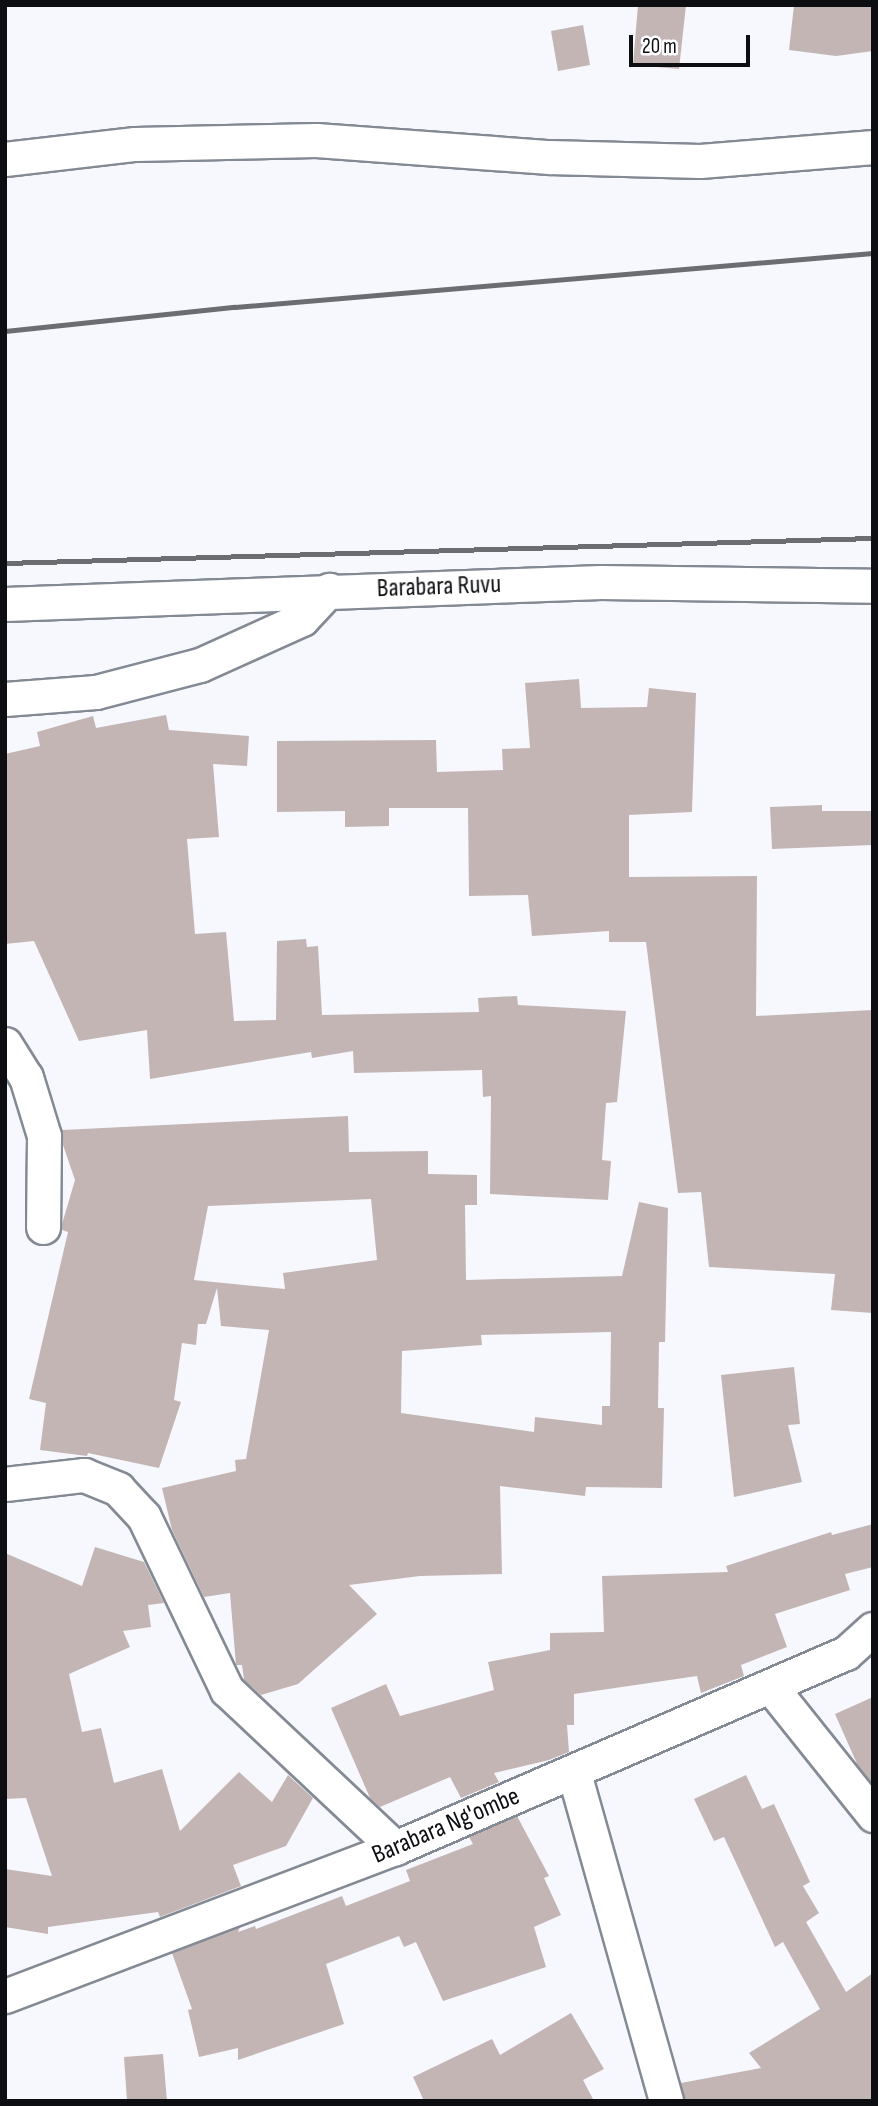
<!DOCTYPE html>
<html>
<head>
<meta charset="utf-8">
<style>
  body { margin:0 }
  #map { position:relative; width:878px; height:2106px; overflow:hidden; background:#f6f8fd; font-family:"Sofia Sans Condensed",sans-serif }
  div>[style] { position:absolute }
  .building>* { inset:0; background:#c4b5b5 }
  .roads { filter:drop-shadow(2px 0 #848a94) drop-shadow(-2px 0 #848a94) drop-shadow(0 2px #848a94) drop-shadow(0 -2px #848a94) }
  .minor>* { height:33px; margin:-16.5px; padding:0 16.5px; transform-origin:16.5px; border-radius:16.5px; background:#fff }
  .rail>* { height:5px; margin:-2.5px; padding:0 2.5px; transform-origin:2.5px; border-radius:2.5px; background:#6b6d71 }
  span { translate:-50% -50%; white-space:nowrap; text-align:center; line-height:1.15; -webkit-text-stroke:6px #fff; paint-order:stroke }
  .street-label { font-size:26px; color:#0c0e12 }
  .frame { position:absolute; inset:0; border:7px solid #0c0e12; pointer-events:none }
  .scale { position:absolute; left:629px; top:35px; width:121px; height:32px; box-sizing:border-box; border:4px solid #0c0e12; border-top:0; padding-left:9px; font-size:21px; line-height:24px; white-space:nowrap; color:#0c0e12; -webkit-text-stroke:5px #fff; paint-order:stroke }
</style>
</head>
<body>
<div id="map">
  <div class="building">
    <div style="clip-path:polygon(638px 5px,686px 5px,679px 69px,633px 65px)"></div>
    <div style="clip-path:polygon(794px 5px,873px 5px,873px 51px,836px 56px,789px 50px)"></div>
    <div style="clip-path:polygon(583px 25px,590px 65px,558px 71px,551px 31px)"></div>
    <div style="clip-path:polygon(579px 679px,581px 708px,647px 707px,649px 688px,696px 693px,692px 812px,629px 815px,629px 877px,757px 876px,756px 1016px,873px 1010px,873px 1313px,831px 1310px,835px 1274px,709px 1267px,701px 1192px,678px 1193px,646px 942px,609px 942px,609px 931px,532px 936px,528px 895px,469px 896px,468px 808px,389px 808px,389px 826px,345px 827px,345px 811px,277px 812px,277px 741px,436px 740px,437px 772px,503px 770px,502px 749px,530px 748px,525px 683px)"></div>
    <div style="clip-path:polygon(166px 715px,169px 730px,249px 736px,247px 766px,213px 764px,219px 837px,187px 839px,195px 934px,226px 932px,234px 1021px,276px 1020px,277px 941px,306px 939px,307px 947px,318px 946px,322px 1015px,479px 1012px,478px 998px,517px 996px,518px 1005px,626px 1011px,617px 1102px,606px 1103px,602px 1160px,611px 1161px,608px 1200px,490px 1194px,491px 1096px,483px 1097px,482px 1070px,354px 1073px,353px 1051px,312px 1058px,311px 1052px,150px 1079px,147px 1030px,79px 1041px,34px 941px,5px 944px,5px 754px,40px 746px,37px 732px,93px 716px,96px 728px)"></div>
    <div style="clip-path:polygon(822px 805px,822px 811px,873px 811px,873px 845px,772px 849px,770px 807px)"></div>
    <div style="clip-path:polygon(evenodd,348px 1116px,349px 1152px,428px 1151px,428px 1174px,477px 1175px,477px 1205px,465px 1205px,466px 1280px,622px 1276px,639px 1202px,668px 1208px,665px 1342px,659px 1342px,658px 1408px,664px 1408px,662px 1488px,586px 1487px,585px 1496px,500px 1486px,502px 1574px,420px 1576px,349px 1585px,377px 1614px,298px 1684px,261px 1695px,244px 1680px,242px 1665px,236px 1665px,230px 1593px,204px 1597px,172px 1530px,162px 1488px,236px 1471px,235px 1460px,246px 1459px,269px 1330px,221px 1326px,217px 1288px,206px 1324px,198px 1324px,196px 1345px,182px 1343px,174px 1400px,181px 1402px,159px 1468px,88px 1453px,87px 1456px,40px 1450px,46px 1403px,29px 1399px,68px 1232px,62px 1230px,62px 1224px,75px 1180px,63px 1145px,62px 1130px,348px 1116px,371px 1199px,377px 1260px,283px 1273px,285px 1289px,194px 1280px,208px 1206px,371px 1199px,348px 1116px,611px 1332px,610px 1406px,602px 1406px,602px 1425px,535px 1417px,534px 1432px,401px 1413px,402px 1351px,482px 1345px,481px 1335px,611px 1332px)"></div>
    <div style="clip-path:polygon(794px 1367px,800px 1424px,788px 1425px,802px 1482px,734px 1497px,721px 1375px)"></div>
    <div style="clip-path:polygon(873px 1524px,873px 1567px,845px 1574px,850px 1590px,775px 1614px,787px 1647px,741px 1665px,744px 1676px,701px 1693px,697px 1676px,574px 1694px,574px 1725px,567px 1725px,569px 1752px,549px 1760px,494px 1773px,499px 1782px,461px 1798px,450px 1777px,380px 1807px,370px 1798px,331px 1708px,386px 1684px,400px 1716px,494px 1690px,488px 1662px,550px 1650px,550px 1633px,604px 1632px,602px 1576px,728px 1572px,726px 1566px,831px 1532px,832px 1535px)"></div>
    <div style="clip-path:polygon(95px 1547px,144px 1562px,164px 1603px,148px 1605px,151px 1627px,123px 1631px,130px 1647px,69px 1674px,82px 1732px,101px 1728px,114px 1783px,162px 1769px,180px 1831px,239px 1772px,272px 1802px,288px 1775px,313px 1798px,286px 1846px,233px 1865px,241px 1886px,160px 1917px,158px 1912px,48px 1927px,48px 1934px,5px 1927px,5px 1869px,52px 1876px,26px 1798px,5px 1799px,5px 1553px,82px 1586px)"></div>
    <div style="clip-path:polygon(873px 1697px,873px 1784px,858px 1766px,835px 1714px)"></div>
    <div style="clip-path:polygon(746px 1775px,762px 1809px,774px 1804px,810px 1882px,803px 1886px,819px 1913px,806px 1922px,846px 1992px,873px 1973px,873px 2101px,685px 2101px,681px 2083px,761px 2068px,749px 2053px,820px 2009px,783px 1942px,775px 1947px,724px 1837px,714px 1841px,694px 1799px)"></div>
    <div style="clip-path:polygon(517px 1816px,549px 1876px,544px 1878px,561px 1915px,534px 1927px,546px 1967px,443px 2001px,416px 1942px,404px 1947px,399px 1936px,326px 1964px,344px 2024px,238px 2060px,238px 2048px,199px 2057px,188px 2010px,192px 2009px,172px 1953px,240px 1927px,238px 1932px,255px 1926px,256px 1929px,342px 1896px,346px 1906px,410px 1881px,406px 1870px,473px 1844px,469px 1837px)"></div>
    <div style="clip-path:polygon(571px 2013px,604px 2069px,583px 2080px,594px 2101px,424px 2101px,413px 2077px,492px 2039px,500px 2055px)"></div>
    <div style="clip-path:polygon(163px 2054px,167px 2101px,127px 2101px,124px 2057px)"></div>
  </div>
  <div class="roads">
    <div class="minor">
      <div style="left:5px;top:159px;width:131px;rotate:-6.6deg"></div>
      <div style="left:135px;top:144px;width:181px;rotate:-1.3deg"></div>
      <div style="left:316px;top:140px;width:234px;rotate:4.2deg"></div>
      <div style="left:549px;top:157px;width:151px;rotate:1.5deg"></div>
      <div style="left:700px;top:161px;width:174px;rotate:-4.6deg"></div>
      <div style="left:5px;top:604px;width:596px;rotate:-2.11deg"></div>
      <div style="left:601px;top:582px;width:272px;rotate:0.8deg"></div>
      <div style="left:5px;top:699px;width:91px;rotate:-4.4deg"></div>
      <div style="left:96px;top:692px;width:107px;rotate:-14.6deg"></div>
      <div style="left:200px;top:665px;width:112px;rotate:-24.3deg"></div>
      <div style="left:302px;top:619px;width:40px;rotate:-47deg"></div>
      <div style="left:5px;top:1044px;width:39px;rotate:58deg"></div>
      <div style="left:26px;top:1077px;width:62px;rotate:73deg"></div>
      <div style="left:44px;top:1136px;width:91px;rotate:90.6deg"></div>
      <div style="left:5px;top:1484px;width:80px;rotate:-6.5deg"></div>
      <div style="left:84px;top:1475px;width:37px;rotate:22deg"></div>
      <div style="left:118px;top:1489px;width:38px;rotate:47deg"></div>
      <div style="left:144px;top:1517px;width:192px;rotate:64.4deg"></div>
      <div style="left:227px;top:1690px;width:231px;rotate:43.2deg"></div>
      <div style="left:771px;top:1687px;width:164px;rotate:51.4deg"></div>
      <div style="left:574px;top:1773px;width:341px;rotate:74.3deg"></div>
      <div style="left:5px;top:1996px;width:417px;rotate:-20.8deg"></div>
      <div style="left:395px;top:1848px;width:491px;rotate:-23.4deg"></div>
      <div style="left:846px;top:1653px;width:36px;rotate:-42deg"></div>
    </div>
  </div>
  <div class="rail">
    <div style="left:5px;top:331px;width:231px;rotate:-6deg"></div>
    <div style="left:235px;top:307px;width:640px;rotate:-4.84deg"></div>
    <div style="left:5px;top:563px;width:868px;rotate:-1.65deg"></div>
  </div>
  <div class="street-label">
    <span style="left:439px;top:587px;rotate:-2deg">Barabara Ruvu</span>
    <span style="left:446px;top:1826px;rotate:-23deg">Barabara Ng'ombe</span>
  </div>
  <div class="frame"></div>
  <div class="scale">20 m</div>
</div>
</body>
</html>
